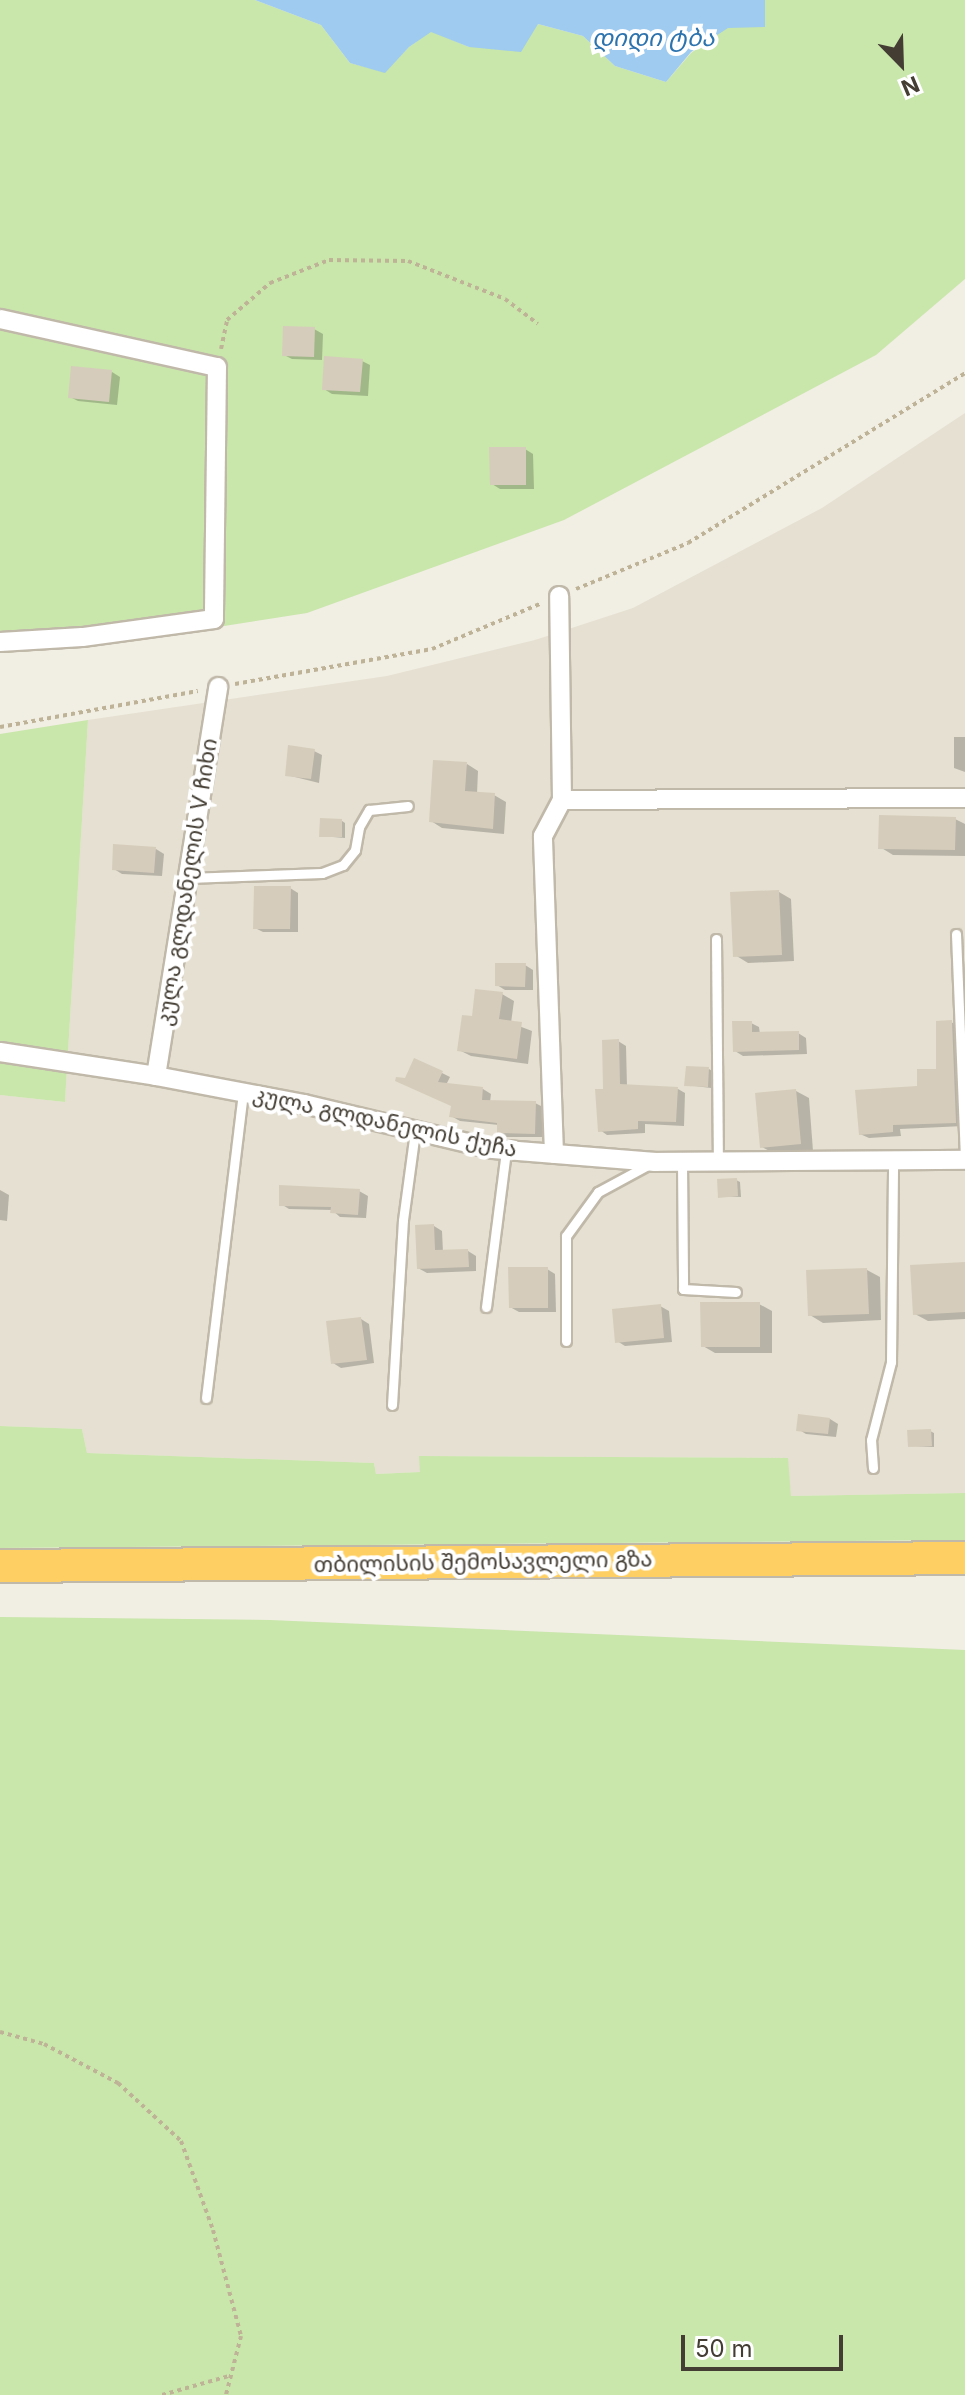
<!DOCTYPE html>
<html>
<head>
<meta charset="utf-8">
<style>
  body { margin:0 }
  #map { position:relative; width:965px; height:2395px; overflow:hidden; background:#f1eee3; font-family:Inter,"Noto Sans Georgian",sans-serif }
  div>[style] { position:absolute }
  .residential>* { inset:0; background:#e5e0d1 }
  .green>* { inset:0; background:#c9e6ab }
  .water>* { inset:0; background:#9ecbef }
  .shadow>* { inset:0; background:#0003 }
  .building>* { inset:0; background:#d6ccbb }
  .path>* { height:4px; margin-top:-2px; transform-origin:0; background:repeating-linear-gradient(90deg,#beb297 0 4px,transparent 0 8px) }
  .roads { filter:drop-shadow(2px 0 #c0b8a9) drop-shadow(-2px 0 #c0b8a9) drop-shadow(0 2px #c0b8a9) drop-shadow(0 -2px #c0b8a9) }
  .lane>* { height:9px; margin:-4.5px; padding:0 4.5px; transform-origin:4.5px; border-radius:4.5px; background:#fff }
  .street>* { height:18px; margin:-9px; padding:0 9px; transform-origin:9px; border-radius:9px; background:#fff }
  .highway>* { height:32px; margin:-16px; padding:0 16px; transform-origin:16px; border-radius:16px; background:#fecf62 }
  span { translate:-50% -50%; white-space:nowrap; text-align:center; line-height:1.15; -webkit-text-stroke:8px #fff; paint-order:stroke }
  .street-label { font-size:22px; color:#433d33 }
  .water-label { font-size:24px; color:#2d73ae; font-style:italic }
  .north { position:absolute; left:861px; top:24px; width:80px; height:80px; -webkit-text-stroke:6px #fff; paint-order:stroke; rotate:157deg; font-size:22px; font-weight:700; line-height:32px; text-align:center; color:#433d33 }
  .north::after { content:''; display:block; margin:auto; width:28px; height:36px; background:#433d33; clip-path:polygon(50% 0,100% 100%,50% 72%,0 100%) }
  .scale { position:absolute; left:681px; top:2335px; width:162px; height:36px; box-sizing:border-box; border:4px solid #433d33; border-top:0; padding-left:10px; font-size:24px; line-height:28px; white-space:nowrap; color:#433d33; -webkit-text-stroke:6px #fff; paint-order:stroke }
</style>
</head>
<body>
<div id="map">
  <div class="residential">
    <div style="clip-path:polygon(965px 413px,965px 1493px,791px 1496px,787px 1458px,420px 1456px,420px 1472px,376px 1474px,374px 1463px,87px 1453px,82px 1429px,0 1426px,0 1095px,65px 1102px,88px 720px,387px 676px,535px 640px,633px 608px,822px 508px)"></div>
  </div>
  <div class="green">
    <div style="clip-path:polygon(0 0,255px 0,321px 25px,350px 63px,385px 72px,409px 47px,431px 31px,469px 47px,538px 24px,583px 36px,615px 66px,666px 82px,691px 53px,728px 27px,765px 27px,765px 0,965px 0,965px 279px,876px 355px,564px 520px,307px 613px,90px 647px,0 653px)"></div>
    <div style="clip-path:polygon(88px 720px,65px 1102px,0 1095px,0 734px)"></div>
    <div style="clip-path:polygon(0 1426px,82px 1429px,87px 1453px,374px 1463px,376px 1474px,420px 1472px,419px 1456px,788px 1458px,791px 1496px,965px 1493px,965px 1540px,0 1548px)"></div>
    <div style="clip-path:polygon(0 1617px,270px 1620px,965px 1650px,965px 2395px,0 2395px)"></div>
  </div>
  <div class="water">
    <div style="clip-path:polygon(255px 0,765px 0,765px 27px,728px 28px,691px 52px,666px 82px,615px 66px,583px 36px,538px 24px,521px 52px,469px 47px,431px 32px,409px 47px,385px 73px,350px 63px,321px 25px)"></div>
  </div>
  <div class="shadow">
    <div style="clip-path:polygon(314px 329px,323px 334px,322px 360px,292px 359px,284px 355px)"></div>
    <div style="clip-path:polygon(362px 361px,370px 365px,368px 396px,332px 394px,324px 389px)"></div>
    <div style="clip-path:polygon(112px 372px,120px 377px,117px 405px,78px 401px,70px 397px)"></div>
    <div style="clip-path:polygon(525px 449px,533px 454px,534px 489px,500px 489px,492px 484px)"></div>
    <div style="clip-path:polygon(954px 737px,965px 737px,965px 772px,954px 768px)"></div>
    <div style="clip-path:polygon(314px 751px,322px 755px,319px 783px,287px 775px)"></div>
    <div style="clip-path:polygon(467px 764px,478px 771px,477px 794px,494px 795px,506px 802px,504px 834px,442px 828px,431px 821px)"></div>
    <div style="clip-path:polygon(955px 819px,965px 824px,965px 856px,893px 855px,880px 847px)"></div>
    <div style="clip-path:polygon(342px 821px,345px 823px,345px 838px,321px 836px)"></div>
    <div style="clip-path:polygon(156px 849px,164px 854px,162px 876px,122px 874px,114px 869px)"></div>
    <div style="clip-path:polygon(290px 888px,298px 893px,298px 932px,263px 932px,255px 928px)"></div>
    <div style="clip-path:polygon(779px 892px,791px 899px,794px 961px,748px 963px,735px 955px)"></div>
    <div style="clip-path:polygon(525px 965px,533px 970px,533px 990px,505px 990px,497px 985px)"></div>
    <div style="clip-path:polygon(502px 994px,514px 1001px,511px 1023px,532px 1031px,528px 1064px,471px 1056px,459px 1050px,473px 1018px)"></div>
    <div style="clip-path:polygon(951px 1022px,960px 1027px,964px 1126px,900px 1129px,901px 1136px,869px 1138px,860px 1134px,938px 1071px)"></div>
    <div style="clip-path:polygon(751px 1023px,759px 1027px,760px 1034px,798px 1033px,806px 1038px,807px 1054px,743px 1056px,735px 1051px)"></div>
    <div style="clip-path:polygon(618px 1041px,626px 1046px,627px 1086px,678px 1089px,685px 1093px,684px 1126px,645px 1124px,645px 1133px,607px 1135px,600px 1130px)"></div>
    <div style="clip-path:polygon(709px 1069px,712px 1071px,711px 1088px,687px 1085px)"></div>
    <div style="clip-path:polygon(442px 1073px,450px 1077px,446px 1085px,483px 1089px,491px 1094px,490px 1102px,535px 1103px,543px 1107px,543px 1137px,507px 1137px,499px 1132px,499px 1125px,460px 1121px,451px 1116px,453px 1106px,406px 1080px)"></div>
    <div style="clip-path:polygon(796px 1091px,809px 1098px,813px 1151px,775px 1154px,762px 1147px)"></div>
    <div style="clip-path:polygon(736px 1180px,740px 1182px,741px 1197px,720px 1196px)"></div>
    <div style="clip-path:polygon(0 1190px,9px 1195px,7px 1221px,0 1220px)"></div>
    <div style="clip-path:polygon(359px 1191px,368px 1196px,366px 1218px,340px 1217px,332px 1210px,289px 1209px,281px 1204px)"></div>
    <div style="clip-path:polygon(434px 1226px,442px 1231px,443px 1252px,468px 1251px,476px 1256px,476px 1271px,427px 1273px,418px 1268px)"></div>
    <div style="clip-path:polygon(965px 1264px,965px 1319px,928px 1321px,915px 1314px)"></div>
    <div style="clip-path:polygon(547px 1269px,555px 1274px,556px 1312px,519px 1312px,510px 1307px)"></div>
    <div style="clip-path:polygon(867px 1270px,880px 1277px,881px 1320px,823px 1323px,810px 1315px)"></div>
    <div style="clip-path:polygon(759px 1304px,772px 1311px,772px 1353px,715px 1353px,703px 1346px)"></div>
    <div style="clip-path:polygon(660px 1306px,669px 1311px,672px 1342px,625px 1346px,617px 1341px)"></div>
    <div style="clip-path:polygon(361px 1319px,369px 1324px,374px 1363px,341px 1368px,333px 1363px)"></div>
    <div style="clip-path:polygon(830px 1419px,838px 1424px,836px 1437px,806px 1434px,798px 1429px)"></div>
    <div style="clip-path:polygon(930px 1431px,934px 1433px,934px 1447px,910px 1446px)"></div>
  </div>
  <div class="building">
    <div style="clip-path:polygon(283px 326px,315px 327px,314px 357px,282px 356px)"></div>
    <div style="clip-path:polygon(324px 356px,363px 359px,360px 392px,322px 390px)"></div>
    <div style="clip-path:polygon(71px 366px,112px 370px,109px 402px,68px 398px)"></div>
    <div style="clip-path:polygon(489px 447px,526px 447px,526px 485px,490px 485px)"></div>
    <div style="clip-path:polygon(288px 745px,315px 749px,311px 779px,285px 776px)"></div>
    <div style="clip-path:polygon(433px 760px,467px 762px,465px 791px,495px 793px,493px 829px,429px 822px)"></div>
    <div style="clip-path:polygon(879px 815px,956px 817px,955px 850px,878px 849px)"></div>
    <div style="clip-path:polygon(320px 818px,342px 819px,342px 837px,319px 837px)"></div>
    <div style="clip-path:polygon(113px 844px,156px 847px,154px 873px,112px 870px)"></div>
    <div style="clip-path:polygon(254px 886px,291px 886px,290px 929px,253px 929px)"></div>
    <div style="clip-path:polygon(779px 890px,782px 955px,733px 957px,730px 892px)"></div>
    <div style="clip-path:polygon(495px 963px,526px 963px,525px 987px,495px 986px)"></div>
    <div style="clip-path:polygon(475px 989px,503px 992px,499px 1019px,522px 1022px,517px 1059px,457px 1051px,462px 1015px,472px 1016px)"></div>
    <div style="clip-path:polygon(952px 1020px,956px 1123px,893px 1125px,893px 1132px,859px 1135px,855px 1090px,917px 1086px,917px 1069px,936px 1069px,936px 1021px)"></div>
    <div style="clip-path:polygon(732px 1021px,752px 1021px,752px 1032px,799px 1031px,799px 1050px,733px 1052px)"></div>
    <div style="clip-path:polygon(619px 1039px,620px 1084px,678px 1087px,676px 1122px,638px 1121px,638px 1129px,598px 1132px,595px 1089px,603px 1089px,602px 1040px)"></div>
    <div style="clip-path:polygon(414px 1058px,443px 1071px,438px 1082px,483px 1087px,482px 1100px,536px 1101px,535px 1134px,497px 1133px,497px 1123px,449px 1117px,451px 1106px,395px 1081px,396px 1077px,405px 1078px)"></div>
    <div style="clip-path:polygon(686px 1066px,709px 1067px,708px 1087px,684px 1086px)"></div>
    <div style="clip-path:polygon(796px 1089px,801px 1144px,760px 1148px,755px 1093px)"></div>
    <div style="clip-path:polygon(737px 1178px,738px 1196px,718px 1198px,717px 1179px)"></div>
    <div style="clip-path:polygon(279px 1185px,360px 1189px,358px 1215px,330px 1213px,331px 1207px,279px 1206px)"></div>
    <div style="clip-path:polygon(434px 1224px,435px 1250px,468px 1249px,469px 1267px,417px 1269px,415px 1225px)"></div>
    <div style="clip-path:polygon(965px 1262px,965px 1312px,913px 1315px,910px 1265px)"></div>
    <div style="clip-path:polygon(508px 1267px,548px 1267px,548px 1308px,509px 1308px)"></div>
    <div style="clip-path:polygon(867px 1268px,869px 1314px,808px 1316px,806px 1270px)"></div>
    <div style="clip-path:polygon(700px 1302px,760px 1302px,760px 1347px,701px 1347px)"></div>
    <div style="clip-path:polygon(661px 1304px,664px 1338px,615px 1343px,612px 1309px)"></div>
    <div style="clip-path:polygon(361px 1317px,367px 1360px,331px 1364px,326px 1321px)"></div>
    <div style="clip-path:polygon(798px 1414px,830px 1418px,828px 1434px,796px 1431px)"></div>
    <div style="clip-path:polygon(931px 1429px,932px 1446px,908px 1447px,907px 1430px)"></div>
  </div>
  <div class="path">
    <div style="left:221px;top:349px;width:30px;rotate:-78deg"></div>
    <div style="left:227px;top:320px;width:57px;rotate:-40.7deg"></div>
    <div style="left:270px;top:283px;width:63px;rotate:-21.3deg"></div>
    <div style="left:329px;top:260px;width:79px;rotate:0.7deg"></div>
    <div style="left:408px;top:261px;width:104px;rotate:21.4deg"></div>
    <div style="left:505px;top:299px;width:41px;rotate:37.1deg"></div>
    <div style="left:576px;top:589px;width:121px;rotate:-22.3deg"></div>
    <div style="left:688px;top:543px;width:325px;rotate:-31.5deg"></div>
    <div style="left:235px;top:684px;width:200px;rotate:-10.1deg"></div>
    <div style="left:432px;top:649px;width:119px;rotate:-22.7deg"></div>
    <div style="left:0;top:727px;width:201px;rotate:-10.3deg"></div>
    <div style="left:0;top:2032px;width:46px;rotate:15.3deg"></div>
    <div style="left:44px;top:2044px;width:84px;rotate:27.8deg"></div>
    <div style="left:118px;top:2083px;width:86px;rotate:42.6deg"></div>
    <div style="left:181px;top:2141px;width:95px;rotate:70.2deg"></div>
    <div style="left:213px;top:2230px;width:110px;rotate:75.2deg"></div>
    <div style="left:241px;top:2336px;width:61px;rotate:104.3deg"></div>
    <div style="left:162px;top:2395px;width:70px;rotate:-15.8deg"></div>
  </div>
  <div class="roads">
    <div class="lane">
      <div style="left:188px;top:878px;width:134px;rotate:-2.1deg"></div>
      <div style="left:322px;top:873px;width:22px;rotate:-21deg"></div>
      <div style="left:343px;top:865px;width:19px;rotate:-51deg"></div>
      <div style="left:355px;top:850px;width:23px;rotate:-80deg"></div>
      <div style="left:359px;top:827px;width:20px;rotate:-60deg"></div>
      <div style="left:369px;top:810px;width:39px;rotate:-6deg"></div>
      <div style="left:956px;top:934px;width:226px;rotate:87.7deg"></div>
      <div style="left:716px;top:939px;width:223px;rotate:89.5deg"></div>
      <div style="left:682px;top:1162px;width:127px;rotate:89.5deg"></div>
      <div style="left:683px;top:1289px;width:53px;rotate:3.2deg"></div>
      <div style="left:486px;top:1307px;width:158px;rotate:-82.7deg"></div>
      <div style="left:566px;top:1341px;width:105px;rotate:-90deg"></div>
      <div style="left:566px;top:1236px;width:54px;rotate:-54deg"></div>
      <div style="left:598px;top:1192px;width:57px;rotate:-28.4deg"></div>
      <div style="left:206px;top:1398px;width:307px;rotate:-83.1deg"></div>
      <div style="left:392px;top:1405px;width:185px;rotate:-86.6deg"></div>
      <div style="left:403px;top:1220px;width:90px;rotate:-82.3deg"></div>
      <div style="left:873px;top:1468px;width:28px;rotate:-94deg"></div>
      <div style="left:871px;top:1440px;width:81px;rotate:-75.6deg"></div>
      <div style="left:891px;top:1362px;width:202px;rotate:-89.4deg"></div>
    </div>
    <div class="street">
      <div style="left:0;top:319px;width:222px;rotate:12.5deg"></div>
      <div style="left:217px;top:367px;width:252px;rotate:90.7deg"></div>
      <div style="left:214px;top:619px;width:133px;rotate:172.2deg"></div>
      <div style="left:82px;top:637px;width:82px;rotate:176.5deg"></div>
      <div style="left:562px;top:800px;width:403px;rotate:-0.3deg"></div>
      <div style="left:0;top:1052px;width:158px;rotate:8.7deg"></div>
      <div style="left:156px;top:1076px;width:151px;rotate:10.7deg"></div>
      <div style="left:304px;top:1104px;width:194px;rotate:13.4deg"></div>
      <div style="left:493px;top:1149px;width:163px;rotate:4.6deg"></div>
      <div style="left:655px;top:1162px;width:310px;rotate:-0.4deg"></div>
      <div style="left:156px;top:1076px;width:394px;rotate:-80.9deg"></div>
      <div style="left:554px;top:1154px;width:318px;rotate:-92deg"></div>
      <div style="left:543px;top:836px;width:41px;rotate:-62.2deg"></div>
      <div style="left:562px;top:800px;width:204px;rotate:-90.8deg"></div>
    </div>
    <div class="highway">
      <div style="left:0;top:1566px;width:965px;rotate:-0.47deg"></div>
    </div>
  </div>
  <div class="street-label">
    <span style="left:187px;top:882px;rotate:-81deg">კულა გლდანელის V ჩიხი</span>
    <span style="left:385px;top:1122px;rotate:12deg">კულა გლდანელის ქუჩა</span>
    <span style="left:483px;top:1562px;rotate:-1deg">თბილისის შემოსავლელი გზა</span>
  </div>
  <div class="water-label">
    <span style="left:653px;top:38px">დიდი ტბა</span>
  </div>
  <div class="north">N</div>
  <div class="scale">50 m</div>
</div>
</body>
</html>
